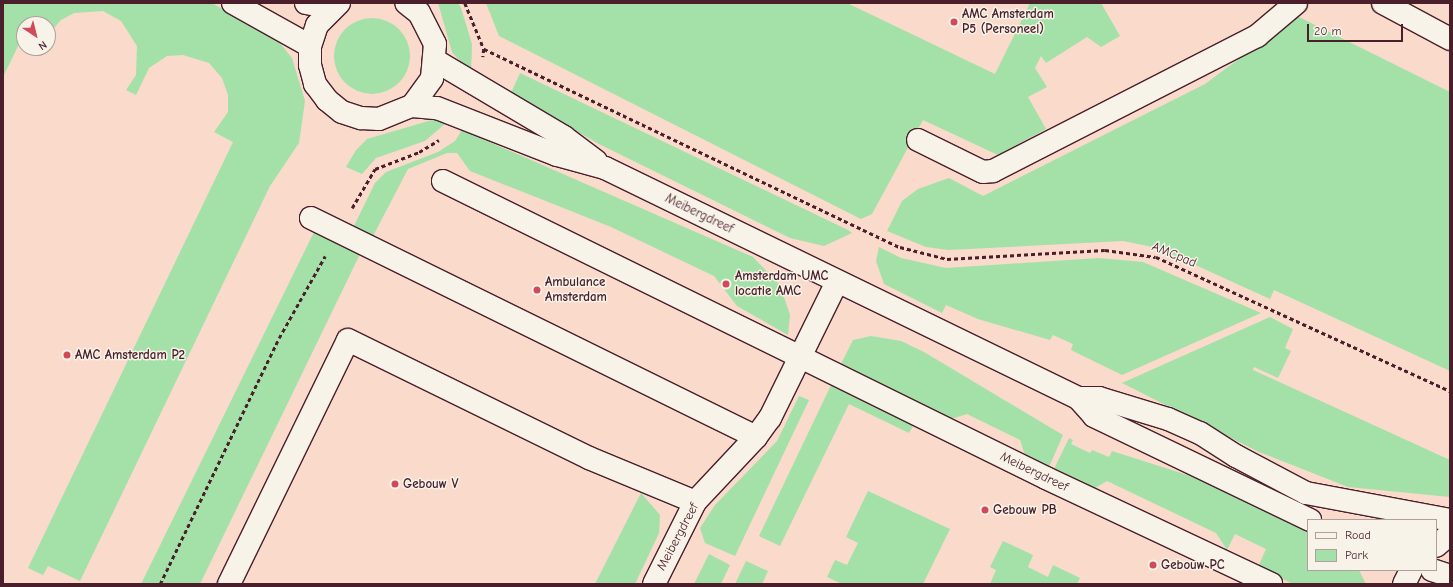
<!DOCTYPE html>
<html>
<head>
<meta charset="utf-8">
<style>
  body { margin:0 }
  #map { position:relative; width:1453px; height:587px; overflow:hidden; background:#f8e4d7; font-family:"Comic Neue",sans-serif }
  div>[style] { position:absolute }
  .built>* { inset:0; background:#f9dacb }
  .green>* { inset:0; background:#a3e1a9 }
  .round { border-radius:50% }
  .path>* { height:2.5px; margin-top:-1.25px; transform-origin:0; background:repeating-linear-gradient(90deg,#4a1f2b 0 4px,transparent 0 7px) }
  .roads { filter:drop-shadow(1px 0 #4a1f2b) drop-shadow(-1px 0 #4a1f2b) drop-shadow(0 1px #4a1f2b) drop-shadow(0 -1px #4a1f2b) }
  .minor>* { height:22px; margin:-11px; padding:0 11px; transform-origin:11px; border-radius:11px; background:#f7f3e8 }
  .dots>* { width:11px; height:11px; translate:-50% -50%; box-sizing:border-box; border:2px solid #f7f3e8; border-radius:50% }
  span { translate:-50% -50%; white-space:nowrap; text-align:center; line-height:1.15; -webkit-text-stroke:3px #f7f3e8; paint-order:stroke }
  .poi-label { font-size:13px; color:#4a1f2b; font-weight:700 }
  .left { translate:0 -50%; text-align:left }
  .street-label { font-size:13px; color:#4a1f2b }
  .frame { position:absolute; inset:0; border:4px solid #4a1f2b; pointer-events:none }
  .legend { position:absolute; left:1307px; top:519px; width:130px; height:52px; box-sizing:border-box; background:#f7f3e8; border:1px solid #b29e9c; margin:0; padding:5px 7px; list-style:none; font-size:12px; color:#4a1f2b }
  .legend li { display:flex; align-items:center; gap:8px; height:20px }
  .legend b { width:20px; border:1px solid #b29e9c }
  .north { position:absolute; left:16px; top:16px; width:40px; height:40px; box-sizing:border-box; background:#f7f3e8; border:1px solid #b29e9c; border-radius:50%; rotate:145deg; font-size:11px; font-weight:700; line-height:16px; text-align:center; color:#4a1f2b }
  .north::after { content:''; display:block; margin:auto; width:14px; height:18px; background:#d1495b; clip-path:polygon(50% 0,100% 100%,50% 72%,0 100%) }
  .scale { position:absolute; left:1307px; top:24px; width:96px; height:18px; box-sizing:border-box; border:2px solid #4a1f2b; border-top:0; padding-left:5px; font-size:12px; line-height:14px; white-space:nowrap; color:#4a1f2b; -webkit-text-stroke:3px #f7f3e8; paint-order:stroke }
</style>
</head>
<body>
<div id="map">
  <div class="built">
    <div style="clip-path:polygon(evenodd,3px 3px,1450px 3px,1450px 584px,3px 584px,3px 3px,24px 24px,48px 24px,48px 48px,24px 48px,24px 24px,3px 3px,1308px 520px,1436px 520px,1436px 570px,1308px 570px,1308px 520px)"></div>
  </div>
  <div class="green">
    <div style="clip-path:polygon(3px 3px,212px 3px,279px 42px,292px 58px,305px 101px,299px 143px,270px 186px,80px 581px,48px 566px,43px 575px,28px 568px,233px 142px,214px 132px,228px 112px,228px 95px,222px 78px,209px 63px,183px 55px,167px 56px,149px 68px,136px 95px,126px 90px,136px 75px,137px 46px,121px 21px,103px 11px,74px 13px,61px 20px,48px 35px,48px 24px,24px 24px,24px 41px,21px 40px,3px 77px)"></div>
    <div style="clip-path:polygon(438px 3px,458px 3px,461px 8px,472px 44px,471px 74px,452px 52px)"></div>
    <div style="clip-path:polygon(486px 3px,847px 3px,995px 74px,1030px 3px,1101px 3px,1120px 36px,1101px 47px,1087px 37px,1046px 63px,1041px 56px,1035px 68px,1047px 87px,1028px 97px,1046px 129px,998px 155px,923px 120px,872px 214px,861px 219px,499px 36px)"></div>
    <div style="clip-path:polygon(1297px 16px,1450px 92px,1450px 371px,1274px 290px,1270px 299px,1158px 248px,1123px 241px,948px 250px,926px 247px,887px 231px,902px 201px,918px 189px,949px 178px,983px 196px,1205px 84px)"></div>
    <div class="round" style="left:334px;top:18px;width:76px;height:76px"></div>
    <div style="clip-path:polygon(520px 73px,848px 230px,852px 233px,824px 246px,790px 238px,599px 144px,511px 93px)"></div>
    <div style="clip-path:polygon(432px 120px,446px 123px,425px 141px,376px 158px,362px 174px,346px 167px,356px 150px,367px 139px)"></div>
    <div style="clip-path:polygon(462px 130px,753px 257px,780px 285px,790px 315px,788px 335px,737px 306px,714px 276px,611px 227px,470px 171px,457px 153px,447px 153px,408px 169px,371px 240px,351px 232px,375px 183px,386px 172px,438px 152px,455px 141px)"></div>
    <div style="clip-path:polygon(316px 228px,361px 252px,200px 584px,141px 584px)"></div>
    <div style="clip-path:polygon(879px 247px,901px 258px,946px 268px,1099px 258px,1143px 262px,1261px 313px,1122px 375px,1071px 350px,1073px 344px,1053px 335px,1050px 340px,978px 319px,946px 305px,942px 313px,884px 284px,876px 261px)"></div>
    <div style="clip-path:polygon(1270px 317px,1293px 329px,1285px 348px,1291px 351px,1278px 378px,1254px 367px,1253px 370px,1450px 460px,1450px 497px,1348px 487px,1259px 452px,1122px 383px)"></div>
    <div style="clip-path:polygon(871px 336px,901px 341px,924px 352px,1063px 435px,1049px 467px,1025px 455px,1020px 440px,967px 414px,951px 419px,840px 366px,853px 340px)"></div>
    <div style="clip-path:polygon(832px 383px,914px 425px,909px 433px,849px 404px,780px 546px,759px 536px)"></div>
    <div style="clip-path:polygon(799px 396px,809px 400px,735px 556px,705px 543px,700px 528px,715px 505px,777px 441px)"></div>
    <div style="clip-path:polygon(1069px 438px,1073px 440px,1071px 444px,1090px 453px,1092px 450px,1109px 457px,1112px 451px,1203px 480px,1308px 530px,1308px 570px,1359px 570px,1366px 584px,1293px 584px,1258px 567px,1266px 549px,1235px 534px,1227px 550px,1216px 533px,1107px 481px,1095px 488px,1054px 469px)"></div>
    <div style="clip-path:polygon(868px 491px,950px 529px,923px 584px,842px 584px,827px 577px,835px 560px,847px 565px,858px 543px,846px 537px)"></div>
    <div style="clip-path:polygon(641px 493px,660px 515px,659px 533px,635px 584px,595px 584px)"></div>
    <div style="clip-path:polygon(1003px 541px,1033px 555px,1028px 567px,1048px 577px,1053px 565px,1080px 578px,1077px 584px,990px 584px,996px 570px,990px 567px)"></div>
    <div style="clip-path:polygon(709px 554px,730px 565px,721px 584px,694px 584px)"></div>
    <div style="clip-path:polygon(746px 561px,768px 571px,762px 584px,735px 584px)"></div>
  </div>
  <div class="path">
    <div style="left:465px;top:3px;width:50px;rotate:67.6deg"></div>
    <div style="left:484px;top:49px;width:8px;rotate:97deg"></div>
    <div style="left:484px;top:49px;width:461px;rotate:25.5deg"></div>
    <div style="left:900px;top:247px;width:49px;rotate:14.3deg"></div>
    <div style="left:947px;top:259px;width:158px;rotate:-3.3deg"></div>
    <div style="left:1105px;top:250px;width:51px;rotate:7.8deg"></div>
    <div style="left:1156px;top:257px;width:323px;rotate:24.5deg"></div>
    <div style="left:352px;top:208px;width:45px;rotate:-59.5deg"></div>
    <div style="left:375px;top:169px;width:47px;rotate:-21.1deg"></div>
    <div style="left:419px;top:152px;width:23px;rotate:-31deg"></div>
    <div style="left:160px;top:584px;width:273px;rotate:-64.2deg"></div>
    <div style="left:279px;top:338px;width:94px;rotate:-60.7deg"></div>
  </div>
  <div class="roads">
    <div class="minor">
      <div style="left:233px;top:3px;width:88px;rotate:29.2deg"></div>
      <div style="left:306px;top:3px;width:25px;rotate:11deg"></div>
      <div style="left:339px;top:3px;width:31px;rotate:135deg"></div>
      <div style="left:317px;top:25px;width:22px;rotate:108deg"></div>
      <div style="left:310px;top:46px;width:19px;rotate:90deg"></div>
      <div style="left:310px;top:65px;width:20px;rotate:75deg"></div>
      <div style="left:315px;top:84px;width:20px;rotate:53deg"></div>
      <div style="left:327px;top:100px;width:19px;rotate:39deg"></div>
      <div style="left:342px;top:112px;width:20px;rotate:18deg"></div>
      <div style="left:361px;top:118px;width:18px;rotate:3deg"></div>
      <div style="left:379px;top:119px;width:35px;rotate:-22deg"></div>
      <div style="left:412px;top:106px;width:34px;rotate:-54deg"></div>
      <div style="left:432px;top:78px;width:34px;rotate:-85deg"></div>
      <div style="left:435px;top:44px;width:35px;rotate:-117deg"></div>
      <div style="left:419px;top:13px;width:16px;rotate:-142deg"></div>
      <div style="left:1383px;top:3px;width:76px;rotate:28.2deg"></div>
      <div style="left:436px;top:61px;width:149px;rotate:30.7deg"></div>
      <div style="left:564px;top:137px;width:40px;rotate:37deg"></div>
      <div style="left:412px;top:106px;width:25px;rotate:5deg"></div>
      <div style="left:437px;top:108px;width:129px;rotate:21.4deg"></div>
      <div style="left:557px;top:155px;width:50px;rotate:15.2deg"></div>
      <div style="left:605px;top:168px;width:526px;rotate:25.93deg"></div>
      <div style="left:1078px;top:398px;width:24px;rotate:48deg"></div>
      <div style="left:1094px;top:416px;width:240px;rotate:25.7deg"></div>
      <div style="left:918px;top:140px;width:72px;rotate:26.2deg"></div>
      <div style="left:983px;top:172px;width:10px;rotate:-6deg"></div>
      <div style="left:993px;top:171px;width:297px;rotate:-27.1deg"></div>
      <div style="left:1257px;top:36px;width:51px;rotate:-40.2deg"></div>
      <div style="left:443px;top:181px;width:672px;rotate:26.22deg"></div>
      <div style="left:1046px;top:478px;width:249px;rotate:25.2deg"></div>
      <div style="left:311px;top:218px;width:496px;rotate:26.2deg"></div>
      <div style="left:1078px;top:398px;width:21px"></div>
      <div style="left:1099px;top:398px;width:72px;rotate:16.9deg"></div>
      <div style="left:1168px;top:419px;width:35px;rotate:24deg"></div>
      <div style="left:1200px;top:433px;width:43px;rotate:32.6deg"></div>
      <div style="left:1236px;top:456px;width:79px;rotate:27.9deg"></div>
      <div style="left:1306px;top:493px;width:147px;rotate:10.6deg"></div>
      <div style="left:1436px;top:546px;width:18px;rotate:-41deg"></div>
      <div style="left:1432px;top:570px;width:19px;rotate:18deg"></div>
      <div style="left:229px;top:584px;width:271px;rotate:-64deg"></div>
      <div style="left:348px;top:340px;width:268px;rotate:26.1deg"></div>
      <div style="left:589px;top:458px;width:115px;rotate:22.5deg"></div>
      <div style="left:654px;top:584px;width:92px;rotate:-63.4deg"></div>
      <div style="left:695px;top:502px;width:89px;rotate:-46.8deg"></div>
      <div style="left:756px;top:437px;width:24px;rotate:-54deg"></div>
      <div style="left:770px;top:418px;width:152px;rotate:-63.8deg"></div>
      <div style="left:1404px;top:584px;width:16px;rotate:-63deg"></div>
    </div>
  </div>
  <div class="dots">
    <div style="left:954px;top:22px;background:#d1495b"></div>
    <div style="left:726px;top:284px;background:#d1495b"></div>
    <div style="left:537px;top:290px;background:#d1495b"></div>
    <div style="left:67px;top:355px;background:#d1495b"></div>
    <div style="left:395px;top:484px;background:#d1495b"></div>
    <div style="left:985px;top:510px;background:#d1495b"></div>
    <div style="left:1153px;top:565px;background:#d1495b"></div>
  </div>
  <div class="poi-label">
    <span class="left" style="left:962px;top:22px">AMC Amsterdam<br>P5 (Personeel)</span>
    <span class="left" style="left:735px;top:284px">Amsterdam UMC<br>locatie AMC</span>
    <span class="left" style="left:545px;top:290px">Ambulance<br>Amsterdam</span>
    <span class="left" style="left:75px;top:355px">AMC Amsterdam P2</span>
    <span class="left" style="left:403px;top:484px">Gebouw V</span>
    <span class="left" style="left:993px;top:510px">Gebouw PB</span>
    <span class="left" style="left:1161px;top:565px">Gebouw PC</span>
  </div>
  <div class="street-label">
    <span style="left:699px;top:214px;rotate:26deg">Meibergdreef</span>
    <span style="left:1174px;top:255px;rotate:22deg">AMCpad</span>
    <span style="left:1034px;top:472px;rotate:26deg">Meibergdreef</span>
    <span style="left:678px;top:537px;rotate:-62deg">Meibergdreef</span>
  </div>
  <div class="frame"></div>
  <ul class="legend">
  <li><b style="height:5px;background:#f7f3e8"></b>Road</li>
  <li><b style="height:11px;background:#a3e1a9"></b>Park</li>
  </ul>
  <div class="north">N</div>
  <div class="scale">20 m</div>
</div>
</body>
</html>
